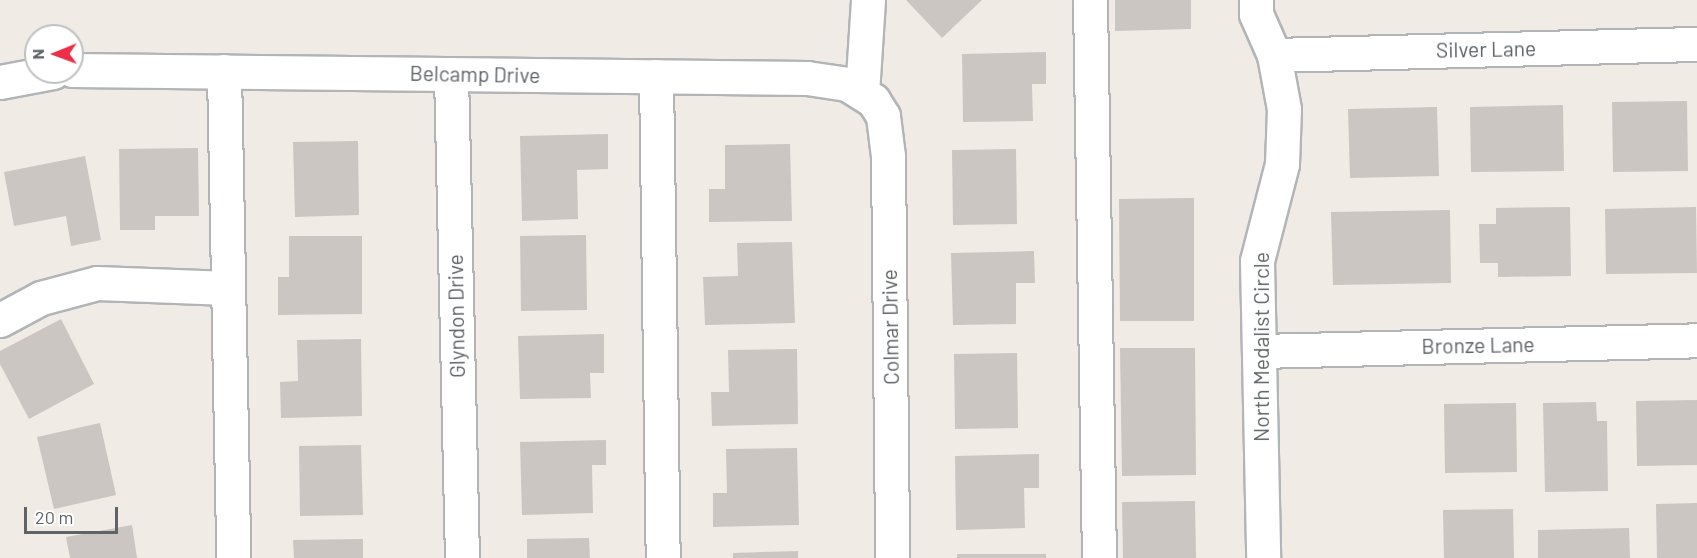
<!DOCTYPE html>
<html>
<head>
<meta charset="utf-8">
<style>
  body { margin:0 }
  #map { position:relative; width:1697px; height:558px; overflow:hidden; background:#f0ebe5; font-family:Barlow,sans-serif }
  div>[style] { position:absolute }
  .building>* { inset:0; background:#cbc6c2 }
  .roads { filter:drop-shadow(2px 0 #b1b5b8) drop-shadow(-2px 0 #b1b5b8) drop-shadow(0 2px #b1b5b8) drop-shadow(0 -2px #b1b5b8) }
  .minor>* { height:33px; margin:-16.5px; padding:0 16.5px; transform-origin:16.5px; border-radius:16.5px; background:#fff }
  span { translate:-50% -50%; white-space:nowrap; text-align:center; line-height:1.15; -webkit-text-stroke:6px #fff; paint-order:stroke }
  .street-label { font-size:21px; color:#5d6366 }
  .north { position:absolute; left:24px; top:24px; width:60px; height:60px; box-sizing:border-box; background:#fff; border:2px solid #bec1c2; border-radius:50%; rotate:269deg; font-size:16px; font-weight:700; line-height:24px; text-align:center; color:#5d6366 }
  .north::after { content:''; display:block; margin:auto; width:21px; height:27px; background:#ed2e47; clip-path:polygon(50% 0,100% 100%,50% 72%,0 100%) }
  .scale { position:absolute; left:24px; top:507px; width:94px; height:27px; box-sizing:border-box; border:3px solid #5d6366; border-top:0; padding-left:8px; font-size:18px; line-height:21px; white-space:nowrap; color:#5d6366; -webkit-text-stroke:4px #fff; paint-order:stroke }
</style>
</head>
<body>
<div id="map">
  <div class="building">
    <div style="clip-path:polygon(906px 0,982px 0,942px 38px)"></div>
    <div style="clip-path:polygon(1115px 0,1191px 0,1191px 29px,1115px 31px)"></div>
    <div style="clip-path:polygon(1046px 52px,1046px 84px,1032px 84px,1033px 121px,963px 122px,962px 54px)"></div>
    <div style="clip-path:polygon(1687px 101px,1688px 171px,1613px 172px,1612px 102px)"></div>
    <div style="clip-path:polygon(1563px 105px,1564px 171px,1471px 172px,1470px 107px)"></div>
    <div style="clip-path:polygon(1437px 107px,1439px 176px,1350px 178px,1348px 109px)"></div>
    <div style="clip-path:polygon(608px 134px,608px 169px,577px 170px,578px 219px,522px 221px,520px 136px)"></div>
    <div style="clip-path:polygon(358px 141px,359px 215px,295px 217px,293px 142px)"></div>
    <div style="clip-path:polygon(790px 144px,792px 221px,709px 222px,709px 189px,725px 189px,725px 145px)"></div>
    <div style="clip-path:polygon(198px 148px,199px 216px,155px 216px,155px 230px,120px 230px,119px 149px)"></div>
    <div style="clip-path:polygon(1016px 149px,1017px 224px,953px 225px,952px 150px)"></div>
    <div style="clip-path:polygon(85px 156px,101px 240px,71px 246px,66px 216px,14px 226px,4px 172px)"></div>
    <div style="clip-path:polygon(1194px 198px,1194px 321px,1120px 321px,1119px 199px)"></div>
    <div style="clip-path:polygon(1570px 207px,1571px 276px,1498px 277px,1498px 263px,1480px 263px,1479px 224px,1496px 224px,1496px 208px)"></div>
    <div style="clip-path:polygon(1696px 207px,1697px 273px,1606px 274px,1605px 209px)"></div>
    <div style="clip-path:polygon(1450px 210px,1451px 283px,1333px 285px,1331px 212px)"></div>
    <div style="clip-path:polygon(586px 235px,587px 310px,521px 311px,520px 236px)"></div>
    <div style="clip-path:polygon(289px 236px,362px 236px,362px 314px,278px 315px,278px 277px,289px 277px)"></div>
    <div style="clip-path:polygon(792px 242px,795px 323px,705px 325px,703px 277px,738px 276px,737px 243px)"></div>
    <div style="clip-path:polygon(1034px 251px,1035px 283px,1016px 283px,1016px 324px,953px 325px,951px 253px)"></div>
    <div style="clip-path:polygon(61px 319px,94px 384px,29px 419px,0 364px,0 351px)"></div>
    <div style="clip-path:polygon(604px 334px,604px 373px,590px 373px,591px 398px,520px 399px,518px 336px)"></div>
    <div style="clip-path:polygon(361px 339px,362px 416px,281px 418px,280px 382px,298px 381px,297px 340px)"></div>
    <div style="clip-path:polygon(1120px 348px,1195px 348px,1196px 475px,1122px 476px)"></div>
    <div style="clip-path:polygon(797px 349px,798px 424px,712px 426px,711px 392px,729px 392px,728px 350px)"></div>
    <div style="clip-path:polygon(1017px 353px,1018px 428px,955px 429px,954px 354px)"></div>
    <div style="clip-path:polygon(1697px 400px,1697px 465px,1637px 466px,1636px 401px)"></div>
    <div style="clip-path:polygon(1596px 402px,1597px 421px,1607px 421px,1608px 491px,1545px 492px,1543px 403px)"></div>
    <div style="clip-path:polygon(1516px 403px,1517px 472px,1445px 473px,1444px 404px)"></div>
    <div style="clip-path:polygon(100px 423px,116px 495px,54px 509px,37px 437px)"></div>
    <div style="clip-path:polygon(606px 440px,606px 465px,592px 465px,593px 513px,522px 515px,520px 442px)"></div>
    <div style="clip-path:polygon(361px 445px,363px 515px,300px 516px,299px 446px)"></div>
    <div style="clip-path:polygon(797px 448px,799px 525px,713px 527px,713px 493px,727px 493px,726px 449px)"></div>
    <div style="clip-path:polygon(1039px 454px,1039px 488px,1024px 488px,1025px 528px,956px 530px,955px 456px)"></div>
    <div style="clip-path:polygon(1195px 501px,1196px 558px,1123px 558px,1122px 502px)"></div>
    <div style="clip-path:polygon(1697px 503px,1697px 558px,1657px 558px,1656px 504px)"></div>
    <div style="clip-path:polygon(1513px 509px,1514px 558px,1444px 558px,1443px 510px)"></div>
    <div style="clip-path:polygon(132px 525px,137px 558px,70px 558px,66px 537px)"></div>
    <div style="clip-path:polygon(1629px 528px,1630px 558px,1538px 558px,1538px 530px)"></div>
    <div style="clip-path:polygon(589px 538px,590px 558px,527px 558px,527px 539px)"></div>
    <div style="clip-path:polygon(363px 539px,363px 558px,294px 558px,293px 540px)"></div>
    <div style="clip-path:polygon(798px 551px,798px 558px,733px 558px,733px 553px)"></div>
    <div style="clip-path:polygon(957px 554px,1046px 554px,1046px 558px,957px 558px)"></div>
  </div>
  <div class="roads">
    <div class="minor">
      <div style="left:1090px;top:0;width:558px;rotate:89.08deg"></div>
      <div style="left:1256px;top:0;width:14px;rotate:90deg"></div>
      <div style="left:1256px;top:14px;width:45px;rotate:66.3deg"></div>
      <div style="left:1274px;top:55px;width:55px;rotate:79.5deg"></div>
      <div style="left:1284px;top:109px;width:55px;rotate:92.1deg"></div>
      <div style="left:1282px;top:164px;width:100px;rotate:104.5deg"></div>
      <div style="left:1257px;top:261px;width:297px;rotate:88.8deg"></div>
      <div style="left:1274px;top:55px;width:423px;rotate:-1.5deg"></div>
      <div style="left:72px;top:70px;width:735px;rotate:0.62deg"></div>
      <div style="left:807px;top:78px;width:40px;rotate:8.5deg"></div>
      <div style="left:847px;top:84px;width:31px;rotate:32deg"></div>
      <div style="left:873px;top:100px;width:19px;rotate:58deg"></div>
      <div style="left:883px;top:116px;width:40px;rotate:82.9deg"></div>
      <div style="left:888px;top:156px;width:402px;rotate:89.4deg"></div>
      <div style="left:224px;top:71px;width:487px;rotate:88.9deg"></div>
      <div style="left:451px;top:74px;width:484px;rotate:88.7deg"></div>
      <div style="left:656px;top:76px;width:482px;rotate:89.2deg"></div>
      <div style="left:0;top:82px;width:54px;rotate:-10.7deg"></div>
      <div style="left:862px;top:93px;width:93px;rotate:-86.3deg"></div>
      <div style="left:0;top:320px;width:47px;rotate:-28.2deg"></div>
      <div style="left:41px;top:298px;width:58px;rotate:-15deg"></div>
      <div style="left:97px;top:283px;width:131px;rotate:2.2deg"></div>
      <div style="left:1259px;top:351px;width:438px;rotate:-1.4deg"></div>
    </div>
  </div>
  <div class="street-label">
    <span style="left:1486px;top:49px;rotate:-1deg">Silver Lane</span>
    <span style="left:475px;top:74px;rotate:1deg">Belcamp Drive</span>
    <span style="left:456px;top:316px;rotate:-91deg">Glyndon Drive</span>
    <span style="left:890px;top:327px;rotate:-91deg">Colmar Drive</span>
    <span style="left:1478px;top:345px;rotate:-1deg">Bronze Lane</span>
    <span style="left:1261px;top:347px;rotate:-90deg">North Medalist Circle</span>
  </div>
  <div class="north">N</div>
  <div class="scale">20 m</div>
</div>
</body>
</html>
